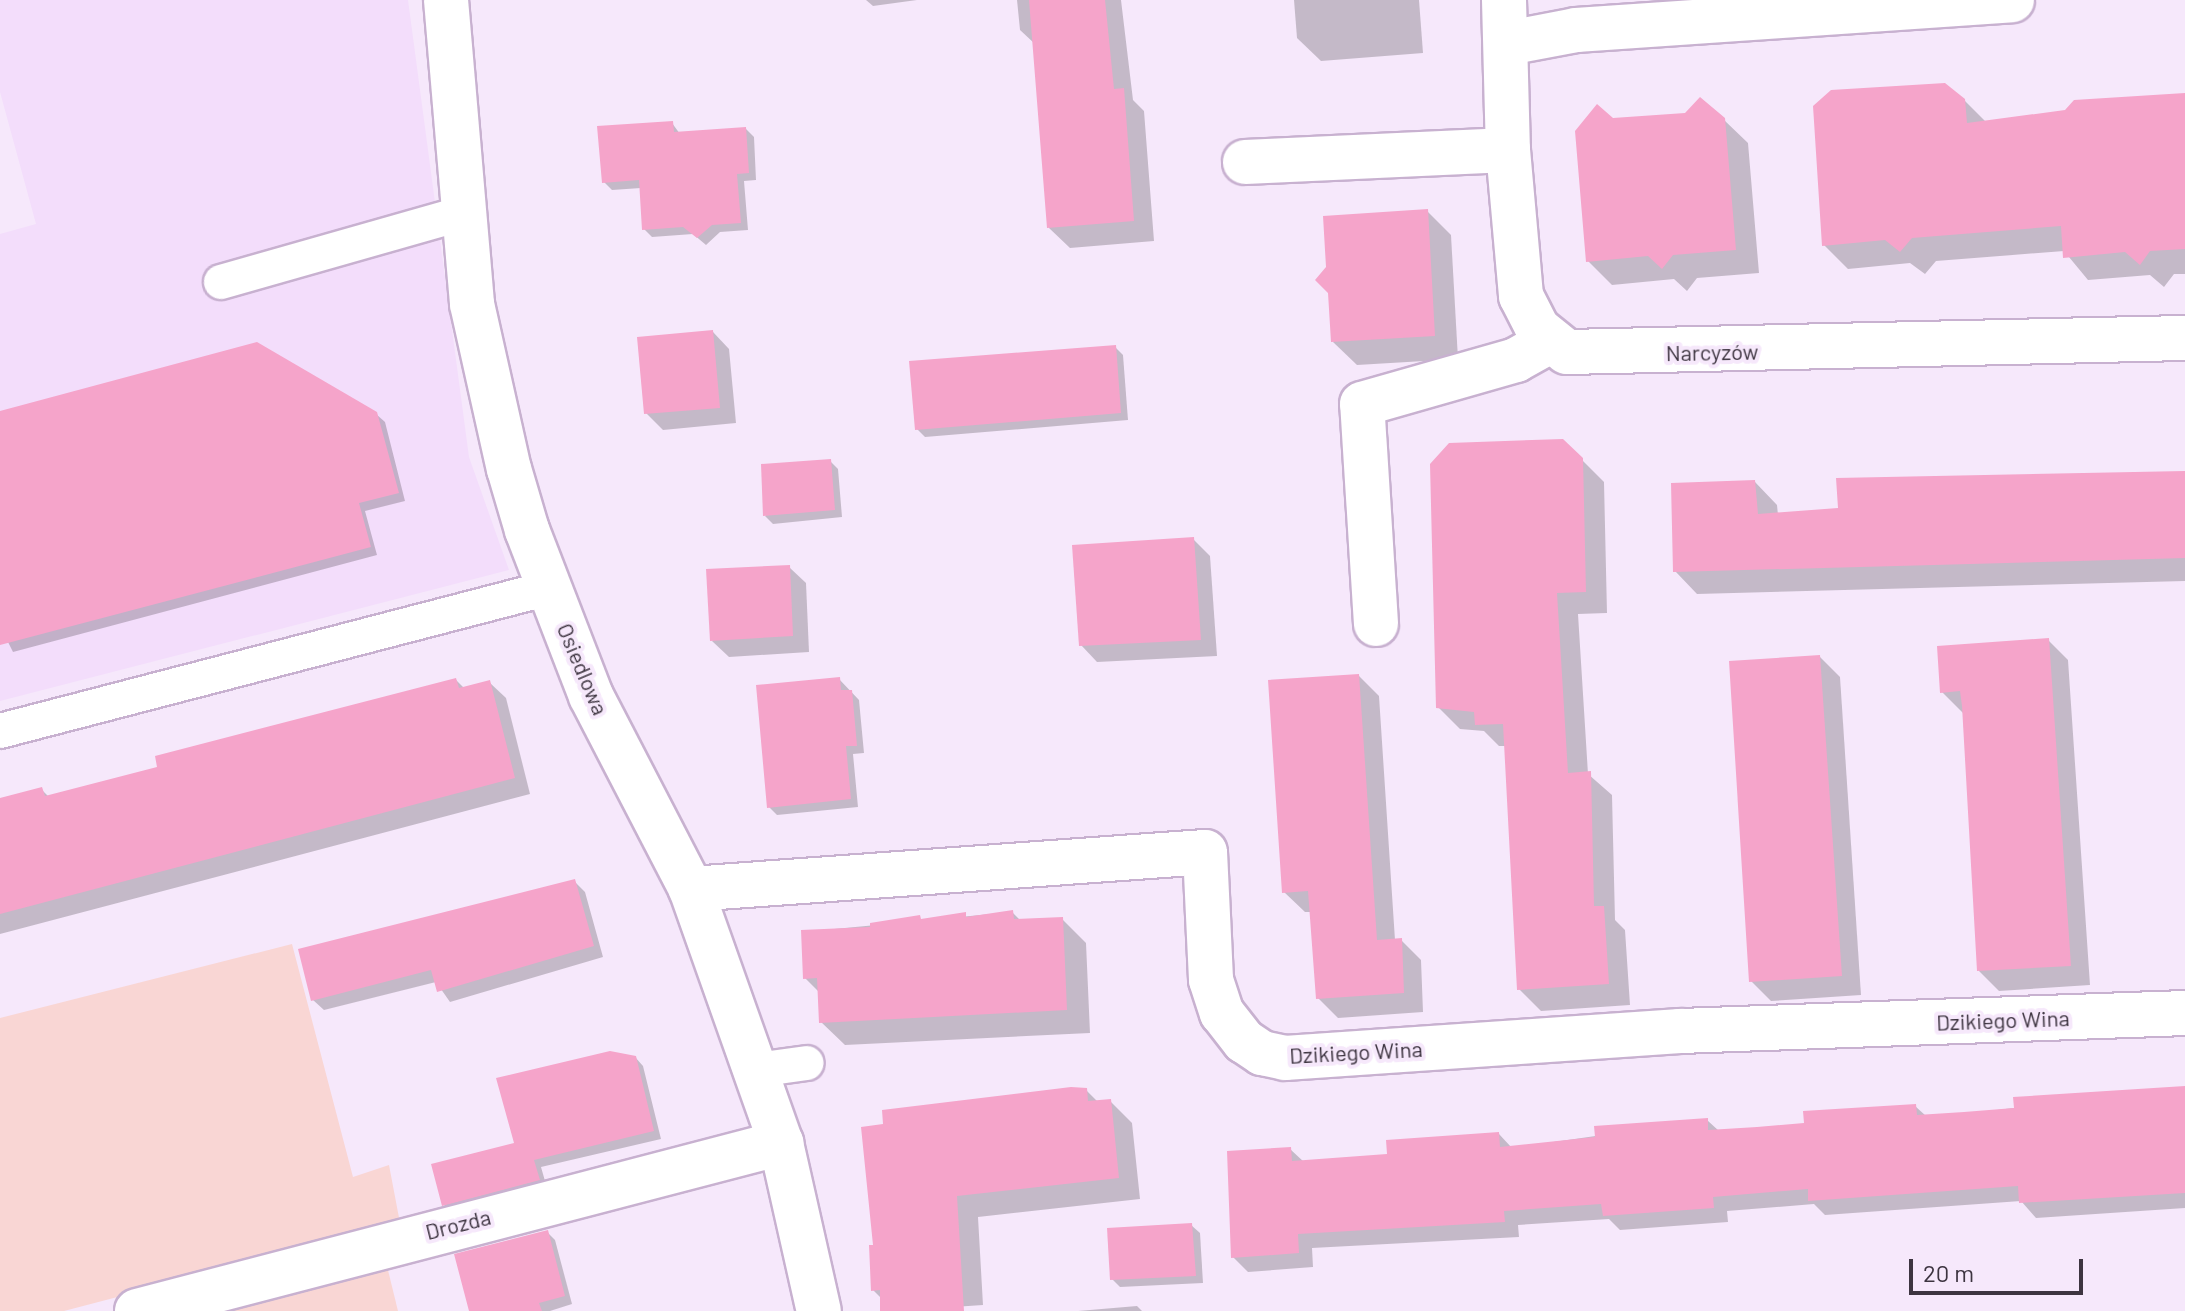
<!DOCTYPE html>
<html>
<head>
<meta charset="utf-8">
<style>
  body { margin:0 }
  #map { position:relative; width:2185px; height:1311px; overflow:hidden; background:#f6e8fb; font-family:Barlow,sans-serif }
  div>[style] { position:absolute }
  .built>* { inset:0; background:#f3ddfb }
  .green>* { inset:0; background:#f9d6d4 }
  .shadow>* { inset:0; background:#0003 }
  .building>* { inset:0; background:#f5a4ca }
  .roads { filter:drop-shadow(2px 0 #c8b1d0) drop-shadow(-2px 0 #c8b1d0) drop-shadow(0 2px #c8b1d0) drop-shadow(0 -2px #c8b1d0) }
  .service>* { height:34px; margin:-17px; padding:0 17px; transform-origin:17px; border-radius:17px; background:#fff }
  .minor>* { height:44px; margin:-22px; padding:0 22px; transform-origin:22px; border-radius:22px; background:#fff }
  span { translate:-50% -50%; white-space:nowrap; text-align:center; line-height:1.15; -webkit-text-stroke:8px #f6e8fb; paint-order:stroke }
  .street-label { font-size:22px; color:#3d3440 }
  .scale { position:absolute; left:1909px; top:1259px; width:174px; height:36px; box-sizing:border-box; border:4px solid #3d3440; border-top:0; padding-left:10px; font-size:24px; line-height:28px; white-space:nowrap; color:#3d3440; -webkit-text-stroke:6px #f6e8fb; paint-order:stroke }
</style>
</head>
<body>
<div id="map">
  <div class="built">
    <div style="clip-path:polygon(0 0,408px 0,469px 457px,509px 570px,0 701px,0 234px,36px 224px,0 92px)"></div>
  </div>
  <div class="green">
    <div style="clip-path:polygon(292px 944px,353px 1177px,389px 1165px,400px 1223px,64px 1311px,0 1311px,0 1018px)"></div>
    <div style="clip-path:polygon(386px 1262px,398px 1311px,201px 1311px)"></div>
  </div>
  <div class="shadow">
    <div style="clip-path:polygon(866px 0,917px 0,873px 6px)"></div>
    <div style="clip-path:polygon(1017px 0,1121px 0,1133px 100px,1144px 111px,1154px 241px,1070px 248px,1049px 228px,1035px 44px,1020px 30px)"></div>
    <div style="clip-path:polygon(1294px 0,1419px 0,1423px 53px,1321px 61px,1297px 38px)"></div>
    <div style="clip-path:polygon(2185px 95px,2185px 274px,2174px 274px,2164px 287px,2150px 275px,2088px 280px,2064px 251px,1936px 261px,1925px 274px,1910px 263px,1848px 269px,1824px 245px,1964px 100px,1986px 122px)"></div>
    <div style="clip-path:polygon(1723px 119px,1748px 143px,1759px 273px,1697px 278px,1687px 291px,1674px 279px,1612px 285px,1588px 261px,1612px 120px)"></div>
    <div style="clip-path:polygon(672px 123px,680px 134px,746px 129px,754px 137px,756px 180px,744px 181px,748px 230px,720px 232px,706px 245px,693px 234px,652px 237px,644px 229px,641px 188px,612px 190px,604px 182px)"></div>
    <div style="clip-path:polygon(1427px 211px,1451px 235px,1458px 359px,1357px 365px,1333px 342px)"></div>
    <div style="clip-path:polygon(713px 332px,729px 349px,736px 423px,663px 430px,646px 413px)"></div>
    <div style="clip-path:polygon(1115px 347px,1123px 355px,1128px 420px,925px 437px,917px 429px)"></div>
    <div style="clip-path:polygon(0 413px,376px 414px,385px 422px,405px 501px,365px 511px,377px 555px,13px 652px,0 626px)"></div>
    <div style="clip-path:polygon(1563px 441px,1604px 482px,1607px 613px,1578px 614px,1588px 774px,1612px 795px,1615px 920px,1625px 930px,1630px 1005px,1541px 1011px,1519px 989px,1506px 746px,1499px 746px,1484px 731px,1460px 729px,1438px 707px)"></div>
    <div style="clip-path:polygon(830px 461px,838px 469px,842px 517px,773px 524px,765px 516px)"></div>
    <div style="clip-path:polygon(2185px 473px,2185px 581px,1697px 594px,1675px 571px,1755px 482px,1777px 505px,1778px 515px)"></div>
    <div style="clip-path:polygon(1193px 539px,1210px 556px,1217px 656px,1097px 662px,1081px 645px)"></div>
    <div style="clip-path:polygon(789px 567px,806px 583px,809px 652px,729px 657px,712px 641px)"></div>
    <div style="clip-path:polygon(2048px 640px,2068px 660px,2090px 985px,1999px 991px,1979px 971px,1963px 713px,1942px 692px)"></div>
    <div style="clip-path:polygon(1820px 657px,1840px 677px,1861px 995px,1771px 1001px,1751px 981px)"></div>
    <div style="clip-path:polygon(1359px 676px,1379px 696px,1395px 940px,1401px 940px,1421px 960px,1423px 1012px,1338px 1018px,1318px 998px,1312px 912px,1305px 912px,1284px 892px)"></div>
    <div style="clip-path:polygon(839px 679px,859px 700px,864px 753px,853px 754px,858px 807px,777px 815px,769px 807px)"></div>
    <div style="clip-path:polygon(456px 680px,464px 688px,489px 682px,506px 698px,530px 794px,0 934px,0 800px,42px 790px,49px 797px,160px 768px)"></div>
    <div style="clip-path:polygon(574px 881px,585px 892px,603px 957px,450px 1002px,436px 982px,324px 1010px,313px 1000px)"></div>
    <div style="clip-path:polygon(1012px 912px,1021px 921px,1062px 919px,1086px 943px,1090px 1033px,845px 1045px,821px 1022px,820px 993px,805px 978px,803px 932px)"></div>
    <div style="clip-path:polygon(635px 1057px,643px 1066px,661px 1139px,541px 1167px,547px 1188px,452px 1213px,444px 1205px)"></div>
    <div style="clip-path:polygon(2185px 1087px,2185px 1208px,2036px 1218px,2021px 1201px,1825px 1215px,1814px 1204px,1727px 1211px,1728px 1222px,1620px 1230px,1609px 1219px,1518px 1225px,1519px 1237px,1312px 1248px,1313px 1267px,1248px 1272px,1233px 1257px,1290px 1149px,1304px 1162px,1389px 1156px,1499px 1134px,1512px 1148px,1707px 1120px,1719px 1131px,1807px 1125px,1915px 1106px,1926px 1116px,1964px 1114px)"></div>
    <div style="clip-path:polygon(1086px 1090px,1098px 1102px,1110px 1101px,1132px 1123px,1140px 1199px,978px 1217px,983px 1305px,894px 1311px,873px 1290px,871px 1247px)"></div>
    <div style="clip-path:polygon(1191px 1225px,1200px 1233px,1203px 1283px,1120px 1287px,1112px 1279px)"></div>
    <div style="clip-path:polygon(547px 1232px,555px 1240px,572px 1304px,550px 1311px,471px 1311px)"></div>
    <div style="clip-path:polygon(1137px 1306px,1142px 1311px,1078px 1311px)"></div>
  </div>
  <div class="building">
    <div style="clip-path:polygon(1029px 0,1105px 0,1114px 89px,1124px 88px,1134px 221px,1047px 228px)"></div>
    <div style="clip-path:polygon(1945px 83px,1965px 99px,1967px 123px,2065px 110px,2074px 100px,2185px 93px,2185px 249px,2150px 251px,2140px 265px,2125px 252px,2063px 258px,2061px 226px,1912px 238px,1900px 252px,1885px 240px,1822px 246px,1813px 106px,1831px 90px)"></div>
    <div style="clip-path:polygon(1700px 97px,1725px 118px,1736px 250px,1673px 255px,1662px 269px,1648px 256px,1586px 262px,1575px 131px,1597px 104px,1613px 118px,1685px 113px)"></div>
    <div style="clip-path:polygon(673px 121px,674px 132px,746px 127px,749px 173px,737px 174px,741px 223px,712px 225px,697px 238px,683px 227px,642px 230px,639px 180px,602px 183px,597px 126px)"></div>
    <div style="clip-path:polygon(1428px 209px,1435px 336px,1331px 342px,1328px 293px,1315px 280px,1326px 267px,1323px 216px)"></div>
    <div style="clip-path:polygon(713px 330px,720px 408px,644px 414px,637px 337px)"></div>
    <div style="clip-path:polygon(257px 342px,377px 412px,399px 493px,359px 503px,371px 547px,0 645px,0 411px)"></div>
    <div style="clip-path:polygon(1116px 345px,1121px 413px,915px 430px,909px 361px)"></div>
    <div style="clip-path:polygon(1563px 439px,1583px 458px,1586px 592px,1557px 593px,1568px 773px,1591px 771px,1594px 906px,1604px 906px,1609px 984px,1517px 990px,1503px 724px,1475px 725px,1474px 712px,1436px 708px,1430px 464px,1449px 443px)"></div>
    <div style="clip-path:polygon(831px 459px,835px 510px,763px 516px,761px 464px)"></div>
    <div style="clip-path:polygon(2185px 471px,2185px 558px,1673px 572px,1671px 483px,1755px 480px,1758px 514px,1838px 508px,1836px 478px)"></div>
    <div style="clip-path:polygon(1194px 537px,1201px 640px,1079px 646px,1072px 545px)"></div>
    <div style="clip-path:polygon(790px 565px,793px 636px,710px 641px,706px 569px)"></div>
    <div style="clip-path:polygon(2049px 638px,2071px 966px,1977px 971px,1962px 706px,1960px 691px,1940px 693px,1937px 646px)"></div>
    <div style="clip-path:polygon(1820px 655px,1842px 976px,1749px 982px,1729px 661px)"></div>
    <div style="clip-path:polygon(1359px 674px,1377px 940px,1402px 938px,1404px 993px,1316px 999px,1308px 891px,1282px 893px,1268px 680px)"></div>
    <div style="clip-path:polygon(840px 677px,841px 690px,852px 690px,857px 746px,846px 746px,851px 799px,767px 808px,756px 685px)"></div>
    <div style="clip-path:polygon(456px 678px,459px 688px,490px 680px,515px 778px,0 914px,0 798px,42px 787px,45px 796px,157px 767px,155px 756px)"></div>
    <div style="clip-path:polygon(575px 879px,594px 946px,437px 992px,431px 970px,311px 1001px,298px 949px)"></div>
    <div style="clip-path:polygon(1013px 910px,1014px 919px,1063px 917px,1067px 1010px,819px 1023px,817px 978px,803px 979px,801px 930px,870px 927px,870px 923px,920px 915px,921px 919px,966px 912px,966px 917px)"></div>
    <div style="clip-path:polygon(610px 1051px,636px 1056px,654px 1131px,534px 1160px,540px 1180px,442px 1206px,431px 1164px,514px 1143px,496px 1078px)"></div>
    <div style="clip-path:polygon(2185px 1086px,2185px 1193px,2019px 1203px,2018px 1186px,1808px 1201px,1808px 1189px,1713px 1197px,1714px 1208px,1603px 1216px,1601px 1204px,1504px 1211px,1505px 1222px,1298px 1234px,1299px 1253px,1231px 1258px,1227px 1151px,1291px 1147px,1292px 1161px,1387px 1154px,1386px 1140px,1499px 1132px,1500px 1147px,1595px 1137px,1594px 1126px,1708px 1118px,1708px 1130px,1757px 1127px,1804px 1123px,1803px 1111px,1916px 1104px,1917px 1115px,1964px 1112px,2014px 1108px,2013px 1097px)"></div>
    <div style="clip-path:polygon(1071px 1087px,1087px 1088px,1088px 1101px,1111px 1099px,1119px 1178px,957px 1196px,964px 1311px,880px 1311px,880px 1290px,871px 1291px,869px 1245px,873px 1245px,861px 1127px,883px 1124px,882px 1110px)"></div>
    <div style="clip-path:polygon(1192px 1223px,1196px 1276px,1110px 1280px,1107px 1228px)"></div>
    <div style="clip-path:polygon(548px 1230px,565px 1296px,539px 1303px,542px 1311px,469px 1311px,454px 1254px)"></div>
  </div>
  <div class="roads">
    <div class="service">
      <div style="left:221px;top:282px;width:253px;rotate:-15.9deg"></div>
      <div style="left:0;top:731px;width:567px;rotate:-14.6deg"></div>
      <div style="left:756px;top:1070px;width:51px;rotate:-7.8deg"></div>
    </div>
    <div class="minor">
      <div style="left:446px;top:0;width:305px;rotate:85.1deg"></div>
      <div style="left:472px;top:304px;width:169px;rotate:77.4deg"></div>
      <div style="left:509px;top:469px;width:64px;rotate:73.6deg"></div>
      <div style="left:527px;top:530px;width:178px;rotate:68.9deg"></div>
      <div style="left:591px;top:696px;width:217px;rotate:62.6deg"></div>
      <div style="left:691px;top:889px;width:269px;rotate:70.5deg"></div>
      <div style="left:781px;top:1143px;width:172px;rotate:77.3deg"></div>
      <div style="left:1504px;top:0;width:150px;rotate:88.5deg"></div>
      <div style="left:1508px;top:150px;width:147px;rotate:84.9deg"></div>
      <div style="left:1521px;top:296px;width:36px;rotate:63deg"></div>
      <div style="left:1537px;top:328px;width:38px;rotate:39deg"></div>
      <div style="left:1567px;top:352px;width:618px;rotate:-1.3deg"></div>
      <div style="left:1508px;top:43px;width:69px;rotate:-10.8deg"></div>
      <div style="left:1576px;top:30px;width:437px;rotate:-3.9deg"></div>
      <div style="left:1245px;top:162px;width:263px;rotate:-2.6deg"></div>
      <div style="left:1376px;top:624px;width:220px;rotate:-93.6deg"></div>
      <div style="left:1362px;top:404px;width:160px;rotate:-15.9deg"></div>
      <div style="left:1516px;top:360px;width:38px;rotate:-29deg"></div>
      <div style="left:691px;top:889px;width:515px;rotate:-4.12deg"></div>
      <div style="left:1205px;top:852px;width:128px;rotate:87.3deg"></div>
      <div style="left:1211px;top:980px;width:35px;rotate:72deg"></div>
      <div style="left:1222px;top:1013px;width:36px;rotate:52deg"></div>
      <div style="left:1244px;top:1041px;width:22px;rotate:34deg"></div>
      <div style="left:1262px;top:1053px;width:24px;rotate:12deg"></div>
      <div style="left:1285px;top:1058px;width:396px;rotate:-3.9deg"></div>
      <div style="left:1680px;top:1031px;width:505px;rotate:-2.04deg"></div>
      <div style="left:137px;top:1311px;width:666px;rotate:-14.62deg"></div>
    </div>
  </div>
  <div class="street-label">
    <span style="left:1712px;top:352px;rotate:-1deg">Narcyzów</span>
    <span style="left:583px;top:669px;rotate:67deg">Osiedlowa</span>
    <span style="left:2003px;top:1020px;rotate:-2deg">Dzikiego Wina</span>
    <span style="left:1356px;top:1052px;rotate:-3deg">Dzikiego Wina</span>
    <span style="left:458px;top:1224px;rotate:-14deg">Drozda</span>
  </div>
  <div class="scale">20 m</div>
</div>
</body>
</html>
